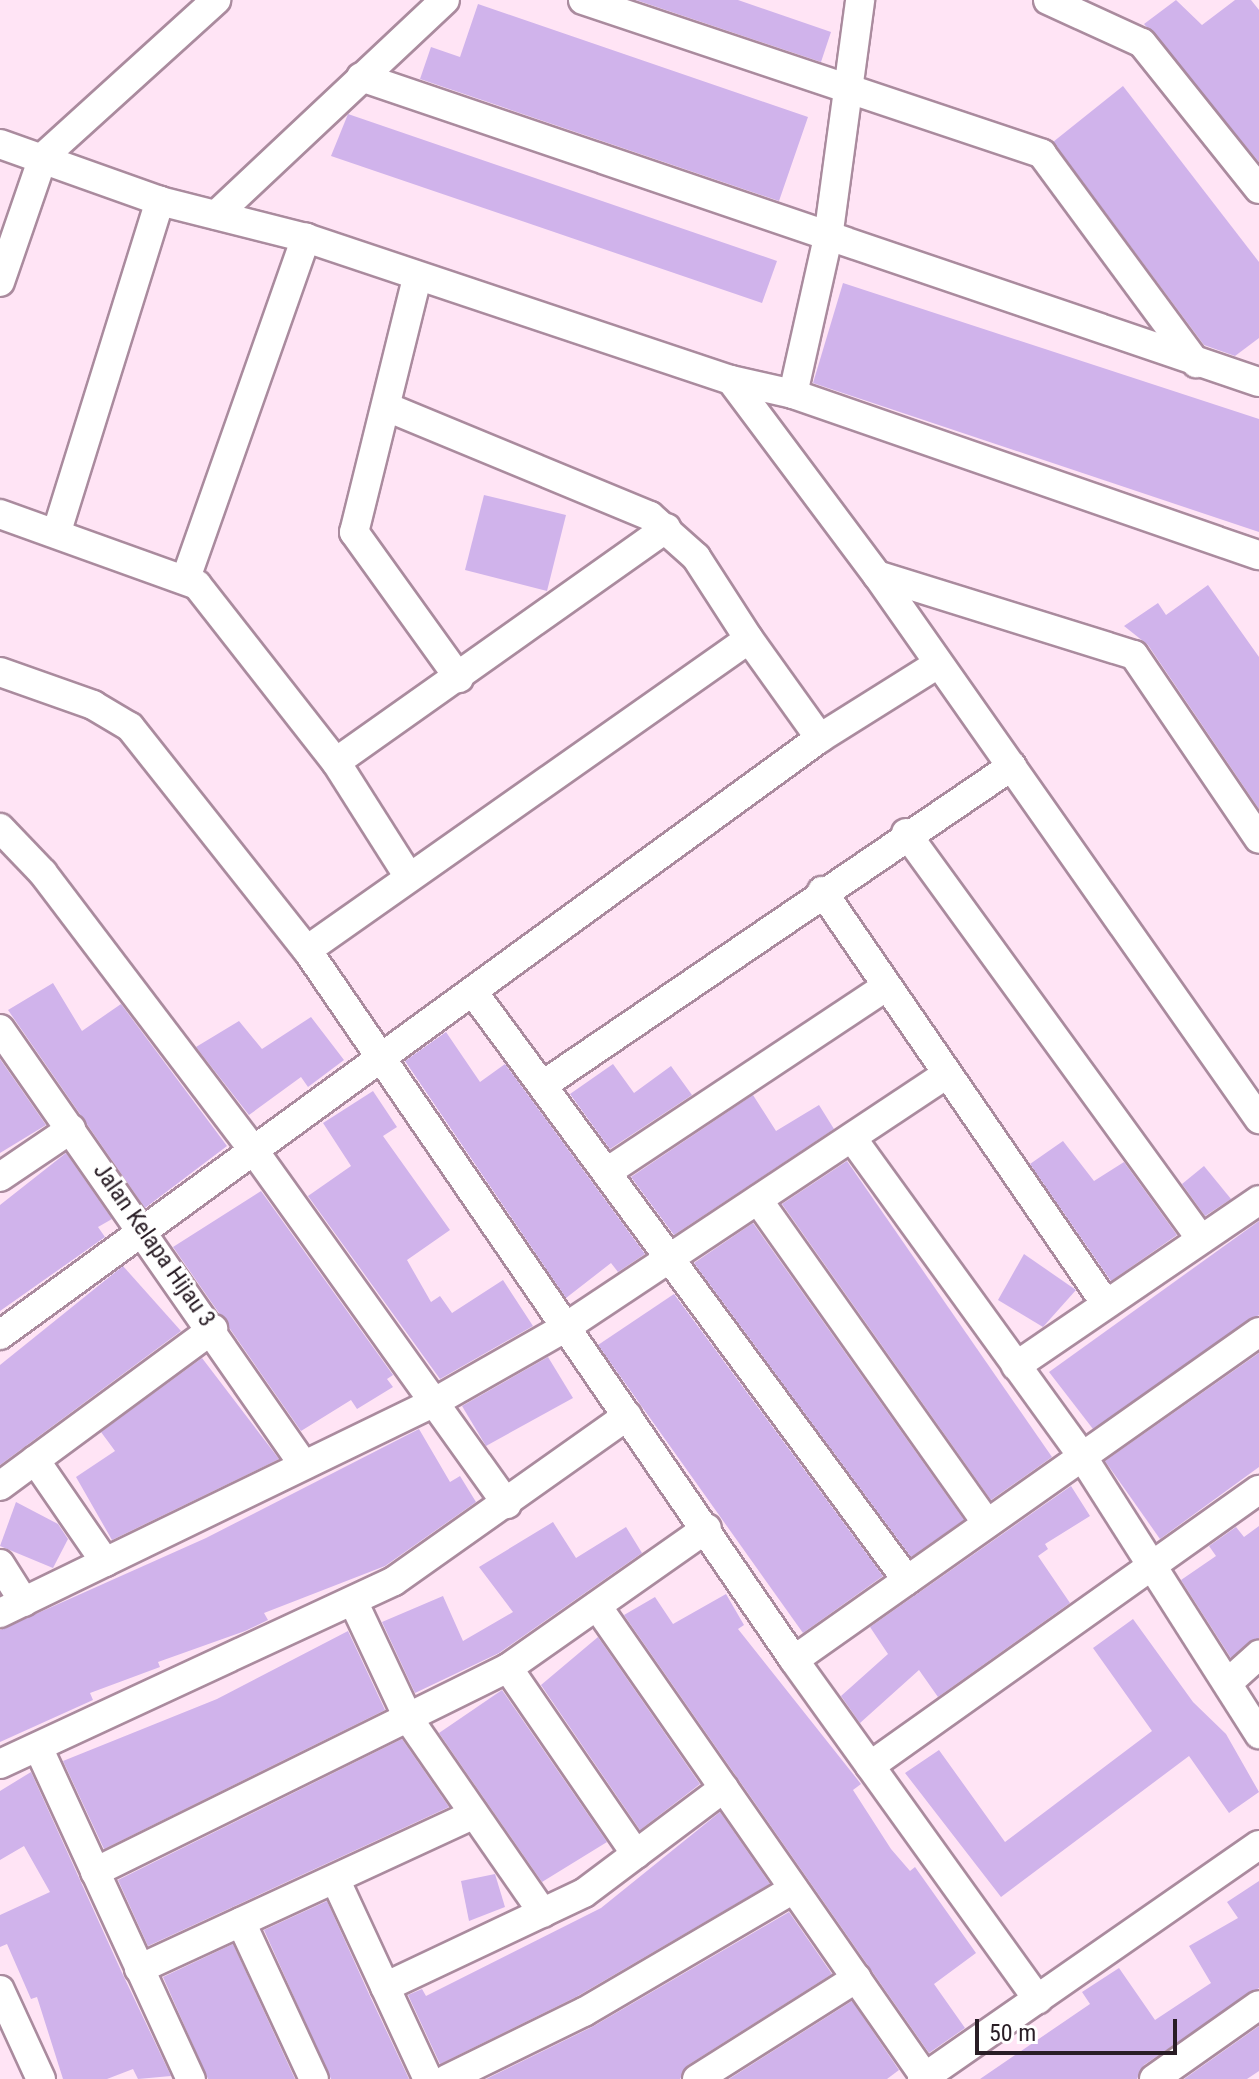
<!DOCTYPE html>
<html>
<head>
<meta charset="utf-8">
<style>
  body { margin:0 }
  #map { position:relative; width:1259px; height:2079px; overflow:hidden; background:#ffe4f5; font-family:"Roboto Condensed",sans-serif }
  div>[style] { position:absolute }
  .building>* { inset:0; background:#d0b3eb }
  .roads { filter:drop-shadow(2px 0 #aa8b9e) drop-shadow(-2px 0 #aa8b9e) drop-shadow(0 2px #aa8b9e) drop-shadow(0 -2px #aa8b9e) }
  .minor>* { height:28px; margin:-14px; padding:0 14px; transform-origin:14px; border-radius:14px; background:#fff }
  span { translate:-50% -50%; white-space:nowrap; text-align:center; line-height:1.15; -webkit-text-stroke:6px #fff; paint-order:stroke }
  .street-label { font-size:24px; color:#291d25 }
  .scale { position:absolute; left:975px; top:2019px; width:202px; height:36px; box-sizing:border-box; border:4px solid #291d25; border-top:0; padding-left:10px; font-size:24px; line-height:28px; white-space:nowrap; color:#291d25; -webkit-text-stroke:6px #fff; paint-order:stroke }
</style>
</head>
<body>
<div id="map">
  <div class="building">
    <div style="clip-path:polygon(636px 0,738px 0,831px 32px,821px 62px)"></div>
    <div style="clip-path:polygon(1176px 0,1202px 25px,1235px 0,1251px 0,1259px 10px,1259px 162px,1144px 24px)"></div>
    <div style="clip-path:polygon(478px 4px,808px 117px,779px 201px,420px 79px,431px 47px,460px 57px)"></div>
    <div style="clip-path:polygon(1123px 86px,1259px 262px,1259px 338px,1235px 356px,1204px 345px,1053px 142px)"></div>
    <div style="clip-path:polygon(348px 114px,777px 261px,762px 303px,331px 156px)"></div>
    <div style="clip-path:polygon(843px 283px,1259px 419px,1259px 532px,813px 383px)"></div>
    <div style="clip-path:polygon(484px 495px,566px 515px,547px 591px,465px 570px)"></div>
    <div style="clip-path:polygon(1208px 585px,1259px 657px,1259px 809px,1148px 645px,1124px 626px,1158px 603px,1166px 615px)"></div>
    <div style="clip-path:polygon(53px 983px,82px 1031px,121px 1004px,227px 1146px,145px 1208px,8px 1010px)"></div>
    <div style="clip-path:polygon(311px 1017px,344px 1060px,308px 1087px,301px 1077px,249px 1115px,196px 1047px,239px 1021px,262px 1049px)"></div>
    <div style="clip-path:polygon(446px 1032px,480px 1082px,505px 1064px,645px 1254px,618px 1272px,611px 1263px,566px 1298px,405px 1061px)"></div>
    <div style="clip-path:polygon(0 1059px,46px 1125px,0 1153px)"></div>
    <div style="clip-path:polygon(613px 1064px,634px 1093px,671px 1066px,692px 1095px,610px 1149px,570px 1094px)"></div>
    <div style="clip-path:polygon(373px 1091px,397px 1127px,383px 1136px,450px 1230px,407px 1260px,431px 1302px,440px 1296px,452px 1313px,503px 1280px,533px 1326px,440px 1379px,308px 1196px,351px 1166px,323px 1123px)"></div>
    <div style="clip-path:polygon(753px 1095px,776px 1131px,819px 1105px,834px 1129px,674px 1235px,631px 1177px)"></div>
    <div style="clip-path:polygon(1063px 1141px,1094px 1181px,1124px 1162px,1177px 1235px,1111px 1281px,1030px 1164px)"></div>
    <div style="clip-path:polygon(66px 1153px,112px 1219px,98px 1227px,105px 1237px,0 1311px,0 1205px)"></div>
    <div style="clip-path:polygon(847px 1161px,1052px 1457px,991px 1500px,782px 1204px)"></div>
    <div style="clip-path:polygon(1204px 1166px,1231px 1199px,1205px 1216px,1182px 1184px)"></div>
    <div style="clip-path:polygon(261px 1191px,393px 1375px,387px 1379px,393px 1387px,357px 1409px,351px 1400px,301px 1431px,173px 1247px)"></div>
    <div style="clip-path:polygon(1259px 1221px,1259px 1315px,1093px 1429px,1049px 1372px)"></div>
    <div style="clip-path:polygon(753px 1223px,964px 1520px,911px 1557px,694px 1263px)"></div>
    <div style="clip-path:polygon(1024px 1254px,1076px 1290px,1043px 1327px,998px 1300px)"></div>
    <div style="clip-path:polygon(123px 1266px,181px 1331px,0 1465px,0 1365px)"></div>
    <div style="clip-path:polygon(674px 1294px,883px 1576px,803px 1633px,598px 1345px)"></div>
    <div style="clip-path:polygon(1259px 1353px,1259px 1467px,1160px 1539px,1105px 1461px)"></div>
    <div style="clip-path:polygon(548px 1357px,573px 1398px,486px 1446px,462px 1406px)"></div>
    <div style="clip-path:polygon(202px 1358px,279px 1459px,112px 1540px,76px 1477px,115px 1451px,101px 1432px)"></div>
    <div style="clip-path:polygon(419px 1429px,450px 1482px,460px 1476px,476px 1502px,385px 1566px,264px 1613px,268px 1620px,245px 1631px,158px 1662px,160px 1667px,90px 1693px,93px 1700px,0 1742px,0 1630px,206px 1538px)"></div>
    <div style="clip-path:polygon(1071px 1486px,1090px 1516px,1045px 1544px,1048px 1549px,1038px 1556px,1070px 1603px,938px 1697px,919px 1670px,860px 1723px,841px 1696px,888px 1654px,870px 1627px)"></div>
    <div style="clip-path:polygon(16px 1502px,58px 1524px,68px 1539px,53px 1568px,0 1546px)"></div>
    <div style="clip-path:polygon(553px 1522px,576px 1558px,626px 1527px,642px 1553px,499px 1653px,415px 1693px,382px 1622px,443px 1596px,463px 1641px,513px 1612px,479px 1567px)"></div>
    <div style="clip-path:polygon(1259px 1526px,1259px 1638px,1231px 1658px,1181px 1580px,1216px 1556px,1209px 1546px,1236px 1527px,1244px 1537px)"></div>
    <div style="clip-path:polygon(726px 1594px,744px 1625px,738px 1629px,861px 1784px,853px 1790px,891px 1849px,910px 1871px,915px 1867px,976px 1953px,934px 1984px,965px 2028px,929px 2053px,624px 1615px,655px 1597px,673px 1624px)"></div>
    <div style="clip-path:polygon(1133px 1619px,1193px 1702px,1226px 1734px,1259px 1792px,1229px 1813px,1189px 1756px,1001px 1897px,905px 1773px,939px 1750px,1005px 1842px,1152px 1731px,1093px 1648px)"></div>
    <div style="clip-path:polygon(348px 1631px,385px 1710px,104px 1849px,63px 1761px,217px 1699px)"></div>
    <div style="clip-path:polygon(598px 1637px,700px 1784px,640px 1830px,541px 1685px)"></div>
    <div style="clip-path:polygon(502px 1690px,607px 1842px,542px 1882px,439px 1733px)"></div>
    <div style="clip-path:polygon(402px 1739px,449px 1807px,148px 1946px,118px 1880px)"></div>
    <div style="clip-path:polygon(31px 1772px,123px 1975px,171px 2076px,138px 2079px,133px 2069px,107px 2079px,63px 2079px,37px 1997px,31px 1999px,7px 1944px,0 1947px,0 1915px,50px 1892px,24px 1846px,0 1860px,0 1791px)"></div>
    <div style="clip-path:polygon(720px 1812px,770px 1884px,576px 1997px,440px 2064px,408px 1995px,422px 1989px,426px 1996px,601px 1908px)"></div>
    <div style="clip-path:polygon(495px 1874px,505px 1907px,469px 1921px,461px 1881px)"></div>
    <div style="clip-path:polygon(1259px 1881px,1259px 1988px,1144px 2065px,1137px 2079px,980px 2079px,1090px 2004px,1082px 1992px,1119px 1968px,1155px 2020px,1211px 1983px,1189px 1946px,1238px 1918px,1227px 1902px)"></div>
    <div style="clip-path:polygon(327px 1901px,369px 1994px,409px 2079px,331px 2079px,264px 1930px)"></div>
    <div style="clip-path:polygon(789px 1912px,832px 1974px,688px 2065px,680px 2079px,486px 2079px,592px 2027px)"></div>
    <div style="clip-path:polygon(233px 1944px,295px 2079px,208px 2079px,163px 1977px)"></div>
    <div style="clip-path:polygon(852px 2001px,899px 2070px,887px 2079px,729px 2079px)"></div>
    <div style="clip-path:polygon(1259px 2026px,1259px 2071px,1247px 2079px,1184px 2079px)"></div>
  </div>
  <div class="roads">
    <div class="minor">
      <div style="left:583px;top:0;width:484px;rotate:18.5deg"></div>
      <div style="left:1042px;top:154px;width:260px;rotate:53.6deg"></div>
      <div style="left:1048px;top:0;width:103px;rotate:24.6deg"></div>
      <div style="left:1142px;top:43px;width:187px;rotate:51.3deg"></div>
      <div style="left:361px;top:77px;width:948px;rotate:18.76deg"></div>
      <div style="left:0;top:144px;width:170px;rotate:19.6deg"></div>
      <div style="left:160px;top:201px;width:151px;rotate:14.2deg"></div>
      <div style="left:306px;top:238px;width:448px;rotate:18.5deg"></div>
      <div style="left:731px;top:380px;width:64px;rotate:12.7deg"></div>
      <div style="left:793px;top:394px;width:493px;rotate:19.1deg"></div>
      <div style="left:216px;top:215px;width:314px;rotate:-43.2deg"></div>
      <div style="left:417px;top:278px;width:262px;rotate:103.9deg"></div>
      <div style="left:354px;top:532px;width:180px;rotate:54.3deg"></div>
      <div style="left:0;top:282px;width:132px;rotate:-71deg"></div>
      <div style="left:43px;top:157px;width:234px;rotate:-42.2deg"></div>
      <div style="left:731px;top:380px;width:244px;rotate:53.2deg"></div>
      <div style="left:877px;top:575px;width:665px;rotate:54.92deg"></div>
      <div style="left:793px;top:394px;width:160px;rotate:-77.4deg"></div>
      <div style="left:828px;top:238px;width:240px;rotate:-82.3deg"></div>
      <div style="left:0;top:514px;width:209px;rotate:19.8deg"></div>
      <div style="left:197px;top:585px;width:225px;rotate:51.9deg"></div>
      <div style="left:336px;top:762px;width:136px;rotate:57.6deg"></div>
      <div style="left:57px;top:531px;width:346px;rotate:-72.7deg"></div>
      <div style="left:877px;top:575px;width:269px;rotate:17.3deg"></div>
      <div style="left:1134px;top:655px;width:222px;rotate:55.8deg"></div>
      <div style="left:186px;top:578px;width:361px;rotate:-70.6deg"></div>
      <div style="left:749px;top:639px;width:122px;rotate:54.4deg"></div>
      <div style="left:0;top:672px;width:99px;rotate:19.5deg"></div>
      <div style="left:93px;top:705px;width:43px;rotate:30.7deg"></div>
      <div style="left:130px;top:727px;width:285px;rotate:51.6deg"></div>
      <div style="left:307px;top:950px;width:861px;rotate:55.55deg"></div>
      <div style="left:794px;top:1660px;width:418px;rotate:54.3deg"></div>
      <div style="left:336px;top:762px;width:405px;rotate:-35.3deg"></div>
      <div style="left:0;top:828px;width:62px;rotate:46.3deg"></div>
      <div style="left:43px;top:873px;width:345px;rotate:52.8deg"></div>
      <div style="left:252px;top:1148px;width:438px;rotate:54.4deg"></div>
      <div style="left:906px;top:833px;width:502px;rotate:54deg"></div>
      <div style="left:822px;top:891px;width:501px;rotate:55.49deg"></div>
      <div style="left:307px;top:950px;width:540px;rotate:-35.13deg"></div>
      <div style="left:749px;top:639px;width:98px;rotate:-122.9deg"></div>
      <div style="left:696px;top:557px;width:62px;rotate:-138.3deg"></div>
      <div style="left:650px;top:516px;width:282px;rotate:-157.5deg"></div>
      <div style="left:473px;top:992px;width:731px;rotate:53.57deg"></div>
      <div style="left:0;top:1029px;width:530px;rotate:55.14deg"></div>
      <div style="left:543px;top:1085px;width:567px;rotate:-34.22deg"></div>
      <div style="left:852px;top:1138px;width:392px;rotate:54.1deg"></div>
      <div style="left:1082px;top:1456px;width:330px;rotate:57.5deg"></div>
      <div style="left:607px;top:1172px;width:336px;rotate:-33.6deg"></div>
      <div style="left:0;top:1177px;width:86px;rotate:-34.1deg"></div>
      <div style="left:758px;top:1200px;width:396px;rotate:54.7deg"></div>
      <div style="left:0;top:1335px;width:1014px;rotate:-36.06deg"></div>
      <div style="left:820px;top:738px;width:139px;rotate:-32.1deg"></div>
      <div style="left:1016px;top:1366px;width:294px;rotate:-34.3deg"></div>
      <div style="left:35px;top:1460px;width:124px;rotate:55.5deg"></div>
      <div style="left:0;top:1486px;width:265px;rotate:-36.4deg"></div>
      <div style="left:0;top:1564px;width:45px;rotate:57.7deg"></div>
      <div style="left:353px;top:1601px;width:129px;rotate:64.8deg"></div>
      <div style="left:408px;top:1718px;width:237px;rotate:55.3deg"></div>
      <div style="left:597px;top:1606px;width:574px;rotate:55.15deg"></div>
      <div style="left:0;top:1613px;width:481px;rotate:-25.9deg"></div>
      <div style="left:433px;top:1403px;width:153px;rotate:-29.7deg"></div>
      <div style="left:566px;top:1327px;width:457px;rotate:-33.6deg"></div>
      <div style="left:794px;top:1660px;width:569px;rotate:-35.2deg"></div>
      <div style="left:508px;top:1668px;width:226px;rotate:55.5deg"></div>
      <div style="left:1231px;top:1680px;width:38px;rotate:-42deg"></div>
      <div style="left:38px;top:1747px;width:366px;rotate:65.3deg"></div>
      <div style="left:0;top:1764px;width:434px;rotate:-24.9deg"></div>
      <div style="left:394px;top:1581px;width:286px;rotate:-35.3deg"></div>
      <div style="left:870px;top:1766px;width:477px;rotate:-35.4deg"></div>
      <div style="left:95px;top:1872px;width:461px;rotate:-26.3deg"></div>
      <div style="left:508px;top:1668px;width:243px;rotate:-35.1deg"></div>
      <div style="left:336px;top:1881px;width:218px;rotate:65.1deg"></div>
      <div style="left:241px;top:1922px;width:173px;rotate:65.1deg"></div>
      <div style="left:139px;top:1969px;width:369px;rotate:-24.8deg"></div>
      <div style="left:385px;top:1987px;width:220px;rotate:-25.3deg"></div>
      <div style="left:584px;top:1893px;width:175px;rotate:-36.9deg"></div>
      <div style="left:0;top:1990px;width:98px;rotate:65.3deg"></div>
      <div style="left:447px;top:2079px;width:153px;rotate:-26.1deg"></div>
      <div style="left:584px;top:2012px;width:243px;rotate:-30.4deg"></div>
      <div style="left:697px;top:2079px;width:189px;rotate:-32.3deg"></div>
      <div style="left:922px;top:2079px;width:410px;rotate:-34.8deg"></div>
      <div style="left:1154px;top:2079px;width:128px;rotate:-35.2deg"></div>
    </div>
  </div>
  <div class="street-label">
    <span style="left:154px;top:1245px;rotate:55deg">Jalan Kelapa Hijau 3</span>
  </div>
  <div class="scale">50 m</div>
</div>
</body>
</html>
